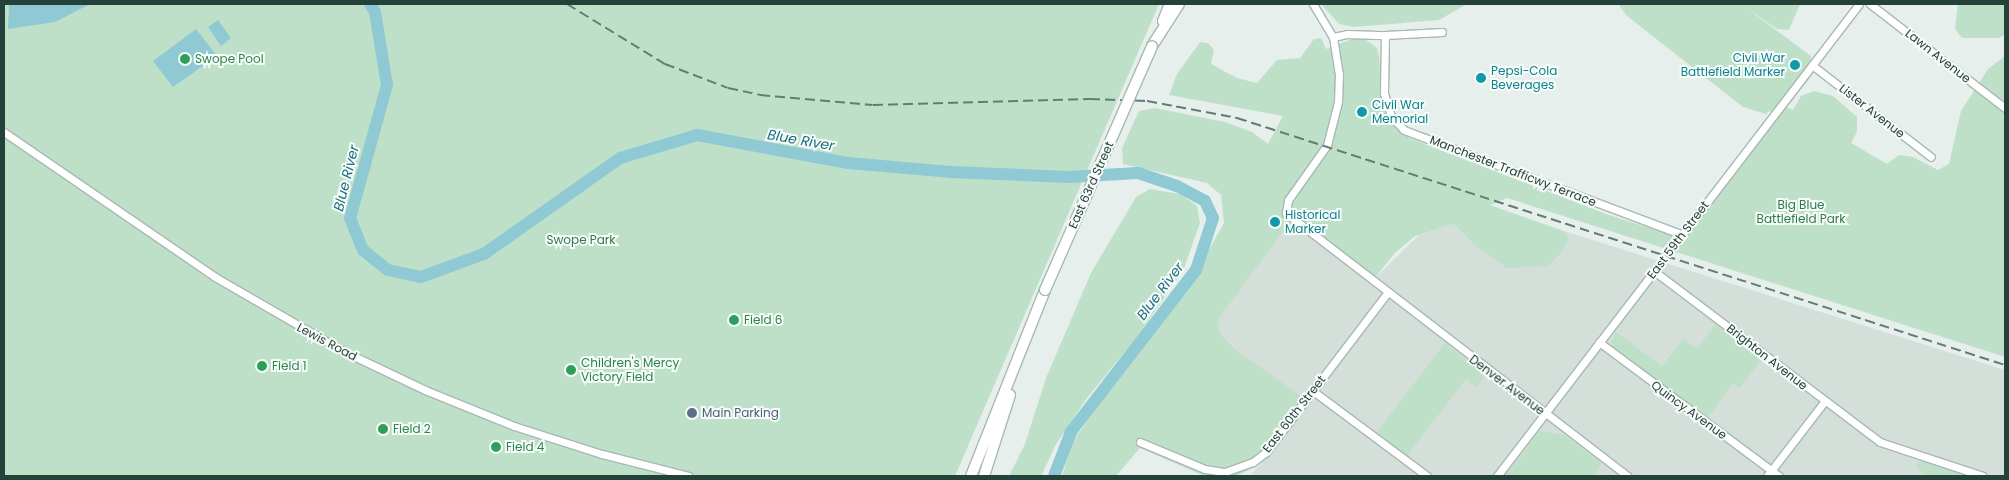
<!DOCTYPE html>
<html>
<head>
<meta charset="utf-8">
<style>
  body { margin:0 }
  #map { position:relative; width:2009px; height:480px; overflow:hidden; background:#e6efeb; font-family:Poppins,sans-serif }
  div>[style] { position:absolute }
  .built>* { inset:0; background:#d4dfda }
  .green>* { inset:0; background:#bfe0c8 }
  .water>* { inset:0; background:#8ec9d4 }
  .river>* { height:12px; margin:-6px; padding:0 6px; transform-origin:6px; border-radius:6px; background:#8ec9d4 }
  .roads { filter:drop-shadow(1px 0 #a8b8b2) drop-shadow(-1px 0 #a8b8b2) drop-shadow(0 1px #a8b8b2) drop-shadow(0 -1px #a8b8b2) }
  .street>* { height:7px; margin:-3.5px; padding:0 3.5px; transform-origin:3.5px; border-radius:3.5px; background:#fff }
  .secondary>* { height:10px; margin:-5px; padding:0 5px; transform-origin:5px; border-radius:5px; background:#fff }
  .rail>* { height:2px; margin-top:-1px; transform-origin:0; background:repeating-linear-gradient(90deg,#5f7d75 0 10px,transparent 0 15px) }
  .bridges { filter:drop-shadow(1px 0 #a4bbb3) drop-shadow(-1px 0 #a4bbb3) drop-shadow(0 1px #a4bbb3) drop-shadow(0 -1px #a4bbb3) }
  .secondary-bridge>* { height:10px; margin:-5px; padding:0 5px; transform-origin:5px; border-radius:5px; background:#fff }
  .dots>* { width:14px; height:14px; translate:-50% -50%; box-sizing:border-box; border:2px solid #f7fbf9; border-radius:50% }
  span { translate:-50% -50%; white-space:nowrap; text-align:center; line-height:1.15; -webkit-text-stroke:4px #f7fbf9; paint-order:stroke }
  .street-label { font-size:12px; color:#24423a }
  .culture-label { font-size:12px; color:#0d838f }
  .right { translate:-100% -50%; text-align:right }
  .left { translate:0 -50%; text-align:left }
  .leisure-label { font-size:12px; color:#27864d }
  .park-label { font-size:12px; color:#2d7a4b }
  .service-label { font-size:12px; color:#4e5e75 }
  .water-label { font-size:14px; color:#1c6f80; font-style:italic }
  .frame { position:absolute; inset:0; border:5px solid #24423a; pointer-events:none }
</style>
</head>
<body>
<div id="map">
  <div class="built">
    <div style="clip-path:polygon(1290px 220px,1374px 279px,1419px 235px,1454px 224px,1475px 246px,1569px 239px,1564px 231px,2005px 370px,2005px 476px,1250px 476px,1264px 460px,1209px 330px)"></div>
  </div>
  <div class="green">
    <div style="clip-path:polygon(4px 4px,1159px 4px,955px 476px,4px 476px)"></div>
    <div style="clip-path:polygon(1321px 4px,1467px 4px,1439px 20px,1354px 27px,1339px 24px)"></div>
    <div style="clip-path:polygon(1618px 4px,1800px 4px,1789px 30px,1777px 29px,1745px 7px,1811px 56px,1812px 75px,1787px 107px,1793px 110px,1801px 96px,1814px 91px,1833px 96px,1857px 117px,1857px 132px,1851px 143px,1887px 164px,1899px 155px,1913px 157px,1938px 170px,1949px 164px,1961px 111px,1988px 69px,2005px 56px,2005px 357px,1507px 198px,1490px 205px,1564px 231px,1569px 239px,1560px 254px,1548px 266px,1507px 268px,1475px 246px,1454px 224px,1415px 236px,1395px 253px,1374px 279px,1294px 217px,1217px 321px,1221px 335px,1235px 349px,1310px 403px,1268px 457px,1254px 468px,1238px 475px,1220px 476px,1202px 475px,1140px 448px,1116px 476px,1062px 476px,1073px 441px,1211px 246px,1224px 223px,1221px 195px,1207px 183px,1123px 164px,1122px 148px,1139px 111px,1155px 108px,1225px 122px,1252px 132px,1268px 144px,1283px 116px,1169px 95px,1177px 74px,1200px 42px,1208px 43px,1214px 50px,1211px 64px,1237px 78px,1257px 83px,1277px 60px,1300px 58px,1314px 39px,1321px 38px,1326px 49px,1352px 39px,1366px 40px,1377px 48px,1379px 57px,1383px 108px,1390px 122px,1409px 138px,1606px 214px,1684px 239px,1778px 118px,1769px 111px,1766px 114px,1743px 107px,1627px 16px)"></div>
    <div style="clip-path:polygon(1958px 4px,2005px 4px,2005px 35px,1998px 38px,1962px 38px,1955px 29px)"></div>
    <div style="clip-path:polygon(1150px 189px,1180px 194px,1197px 206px,1200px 223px,1183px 271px,1136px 338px,1087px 398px,1055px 446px,1041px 476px,1009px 476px,1025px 444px,1046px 378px,1091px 273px,1136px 197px)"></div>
    <div style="clip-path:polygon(1715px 324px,1762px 359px,1740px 388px,1733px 384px,1706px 420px,1614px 350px,1611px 343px,1616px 332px,1662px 366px,1683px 339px,1697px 349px)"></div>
    <div style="clip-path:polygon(1445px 343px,1486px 375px,1476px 387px,1466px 379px,1407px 456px,1376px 433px)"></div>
    <div style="clip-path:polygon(1540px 431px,1564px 435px,1602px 463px,1593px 476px,1505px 476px)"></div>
    <div style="clip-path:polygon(1920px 461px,1964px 475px,1967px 476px,1926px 476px,1916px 467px)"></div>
  </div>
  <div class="water">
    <div style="clip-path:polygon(9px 4px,90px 4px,55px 22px,8px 29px)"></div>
    <div style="clip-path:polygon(218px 20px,231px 38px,221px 46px,208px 27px)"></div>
    <div style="clip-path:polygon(196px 29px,217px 56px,173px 87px,153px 61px)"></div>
  </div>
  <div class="river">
    <div style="left:370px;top:4px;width:9px;rotate:58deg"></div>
    <div style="left:375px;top:12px;width:74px;rotate:80.7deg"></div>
    <div style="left:387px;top:85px;width:138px;rotate:105.5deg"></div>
    <div style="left:350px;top:218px;width:35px;rotate:68deg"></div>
    <div style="left:363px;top:250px;width:32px;rotate:39deg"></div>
    <div style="left:388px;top:270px;width:34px;rotate:12deg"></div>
    <div style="left:421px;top:277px;width:67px;rotate:-20.1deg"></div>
    <div style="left:484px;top:254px;width:166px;rotate:-35.2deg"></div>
    <div style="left:620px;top:158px;width:80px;rotate:-16.6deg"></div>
    <div style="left:697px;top:135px;width:154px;rotate:10.5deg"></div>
    <div style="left:848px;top:163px;width:102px;rotate:5deg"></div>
    <div style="left:950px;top:172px;width:118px;rotate:2.4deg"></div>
    <div style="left:1068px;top:177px;width:70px;rotate:-3.3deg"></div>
    <div style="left:1138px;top:173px;width:41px;rotate:18.4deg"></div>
    <div style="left:1177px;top:186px;width:32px;rotate:28deg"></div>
    <div style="left:1205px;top:201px;width:19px;rotate:65deg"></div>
    <div style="left:1213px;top:218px;width:55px;rotate:108.1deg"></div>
    <div style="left:1196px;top:270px;width:205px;rotate:127.7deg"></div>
    <div style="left:1071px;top:432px;width:47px;rotate:111.1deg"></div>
  </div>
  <div class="roads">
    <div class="street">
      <div style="left:1313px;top:4px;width:39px;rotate:59deg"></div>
      <div style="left:1333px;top:37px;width:37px;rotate:81deg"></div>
      <div style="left:1339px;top:74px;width:28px;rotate:92deg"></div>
      <div style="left:1338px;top:102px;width:44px;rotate:104.3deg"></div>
      <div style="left:1327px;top:145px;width:67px;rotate:125.3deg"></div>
      <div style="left:1288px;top:200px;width:13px;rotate:99deg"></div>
      <div style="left:1286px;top:213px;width:431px;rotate:37.6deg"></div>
      <div style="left:1870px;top:4px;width:170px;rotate:37.6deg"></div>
      <div style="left:1385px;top:35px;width:57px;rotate:-3deg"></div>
      <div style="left:1333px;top:37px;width:14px;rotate:-12deg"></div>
      <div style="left:1347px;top:34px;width:38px;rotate:2deg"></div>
      <div style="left:1385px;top:35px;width:58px;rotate:91deg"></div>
      <div style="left:1384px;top:93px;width:24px;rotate:73deg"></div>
      <div style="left:1391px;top:116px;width:19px;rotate:47deg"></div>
      <div style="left:1404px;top:130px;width:296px;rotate:20.6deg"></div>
      <div style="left:1812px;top:65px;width:150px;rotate:37.7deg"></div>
      <div style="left:4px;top:132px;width:256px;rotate:34.5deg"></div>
      <div style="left:215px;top:277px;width:148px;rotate:30deg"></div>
      <div style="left:343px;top:351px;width:91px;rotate:25.4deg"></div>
      <div style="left:425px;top:390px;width:96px;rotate:22deg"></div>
      <div style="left:514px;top:426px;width:92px;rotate:17.7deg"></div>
      <div style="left:602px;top:454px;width:89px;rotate:14.3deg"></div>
      <div style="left:1654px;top:271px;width:283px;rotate:37.1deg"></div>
      <div style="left:1880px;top:442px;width:108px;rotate:18.3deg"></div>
      <div style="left:1599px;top:342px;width:224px;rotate:36.7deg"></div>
      <div style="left:1313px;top:391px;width:142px;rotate:36.7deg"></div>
      <div style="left:1140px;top:442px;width:70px;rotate:22.6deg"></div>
      <div style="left:1205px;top:469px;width:20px;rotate:9deg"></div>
      <div style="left:1225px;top:472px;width:30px;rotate:-20deg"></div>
      <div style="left:1253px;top:462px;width:16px;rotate:-38deg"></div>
      <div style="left:1266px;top:452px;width:200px;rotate:-52.7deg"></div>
      <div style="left:1497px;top:476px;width:595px;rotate:-52.51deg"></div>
      <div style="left:1767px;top:476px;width:93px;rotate:-52.4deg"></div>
    </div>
    <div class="secondary">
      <div style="left:1163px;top:21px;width:18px;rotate:-68deg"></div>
      <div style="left:1152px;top:46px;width:50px;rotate:-57.3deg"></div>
      <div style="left:971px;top:476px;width:200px;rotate:-68.3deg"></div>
      <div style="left:984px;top:476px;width:85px;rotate:-72.2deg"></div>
    </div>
  </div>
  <div class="rail">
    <div style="left:567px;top:4px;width:115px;rotate:31.5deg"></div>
    <div style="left:665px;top:64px;width:67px;rotate:20.9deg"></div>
    <div style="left:728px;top:88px;width:33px;rotate:12deg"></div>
    <div style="left:760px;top:95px;width:113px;rotate:5.1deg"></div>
    <div style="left:873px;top:105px;width:217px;rotate:-1.6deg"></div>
    <div style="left:1090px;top:99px;width:57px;rotate:2deg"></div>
    <div style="left:1147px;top:101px;width:92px;rotate:10.7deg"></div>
    <div style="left:1237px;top:118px;width:807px;rotate:17.83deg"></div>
  </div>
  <div class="bridges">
    <div class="secondary-bridge">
      <div style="left:1045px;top:290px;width:266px;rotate:-66.3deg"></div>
    </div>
  </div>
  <div class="dots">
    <div style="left:185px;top:59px;background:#2e9e5b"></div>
    <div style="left:1795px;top:65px;background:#0f9aa8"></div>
    <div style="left:1481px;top:78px;background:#0f9aa8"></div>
    <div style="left:1362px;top:112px;background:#0f9aa8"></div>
    <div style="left:1275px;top:222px;background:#0f9aa8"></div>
    <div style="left:734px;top:320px;background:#2e9e5b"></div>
    <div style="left:262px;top:366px;background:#2e9e5b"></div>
    <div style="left:571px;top:370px;background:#2e9e5b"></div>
    <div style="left:692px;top:413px;background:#5c6f8a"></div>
    <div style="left:383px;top:429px;background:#2e9e5b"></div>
    <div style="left:496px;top:447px;background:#2e9e5b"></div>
  </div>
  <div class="street-label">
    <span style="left:1938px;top:56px;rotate:38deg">Lawn Avenue</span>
    <span style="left:1872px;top:111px;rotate:38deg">Lister Avenue</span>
    <span style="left:1513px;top:171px;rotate:21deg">Manchester Trafficwy Terrace</span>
    <span style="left:1091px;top:185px;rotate:-66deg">East 63rd Street</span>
    <span style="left:1678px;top:240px;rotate:-53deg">East 59th Street</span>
    <span style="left:327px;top:342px;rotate:28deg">Lewis Road</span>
    <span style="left:1767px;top:357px;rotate:38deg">Brighton Avenue</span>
    <span style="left:1507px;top:385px;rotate:37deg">Denver Avenue</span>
    <span style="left:1689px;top:410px;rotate:36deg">Quincy Avenue</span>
    <span style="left:1294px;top:414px;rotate:-52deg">East 60th Street</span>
  </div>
  <div class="culture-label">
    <span class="right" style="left:1785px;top:65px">Civil War<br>Battlefield Marker</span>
    <span class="left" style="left:1491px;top:78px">Pepsi-Cola<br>Beverages</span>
    <span class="left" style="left:1372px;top:112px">Civil War<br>Memorial</span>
    <span class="left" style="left:1285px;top:222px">Historical<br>Marker</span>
  </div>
  <div class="leisure-label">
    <span class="left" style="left:195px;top:59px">Swope Pool</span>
    <span class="left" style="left:744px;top:320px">Field 6</span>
    <span class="left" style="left:581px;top:370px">Children's Mercy<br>Victory Field</span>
    <span class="left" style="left:272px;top:366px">Field 1</span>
    <span class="left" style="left:393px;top:429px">Field 2</span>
    <span class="left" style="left:506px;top:447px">Field 4</span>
  </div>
  <div class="park-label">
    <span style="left:1801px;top:212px">Big Blue<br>Battlefield Park</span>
    <span style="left:581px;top:240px">Swope Park</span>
  </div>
  <div class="service-label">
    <span class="left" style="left:702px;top:413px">Main Parking</span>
  </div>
  <div class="water-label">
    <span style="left:801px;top:140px;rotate:10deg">Blue River</span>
    <span style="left:346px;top:178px;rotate:-76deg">Blue River</span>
    <span style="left:1160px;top:291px;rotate:-53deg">Blue River</span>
  </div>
  <div class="frame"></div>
</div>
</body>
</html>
